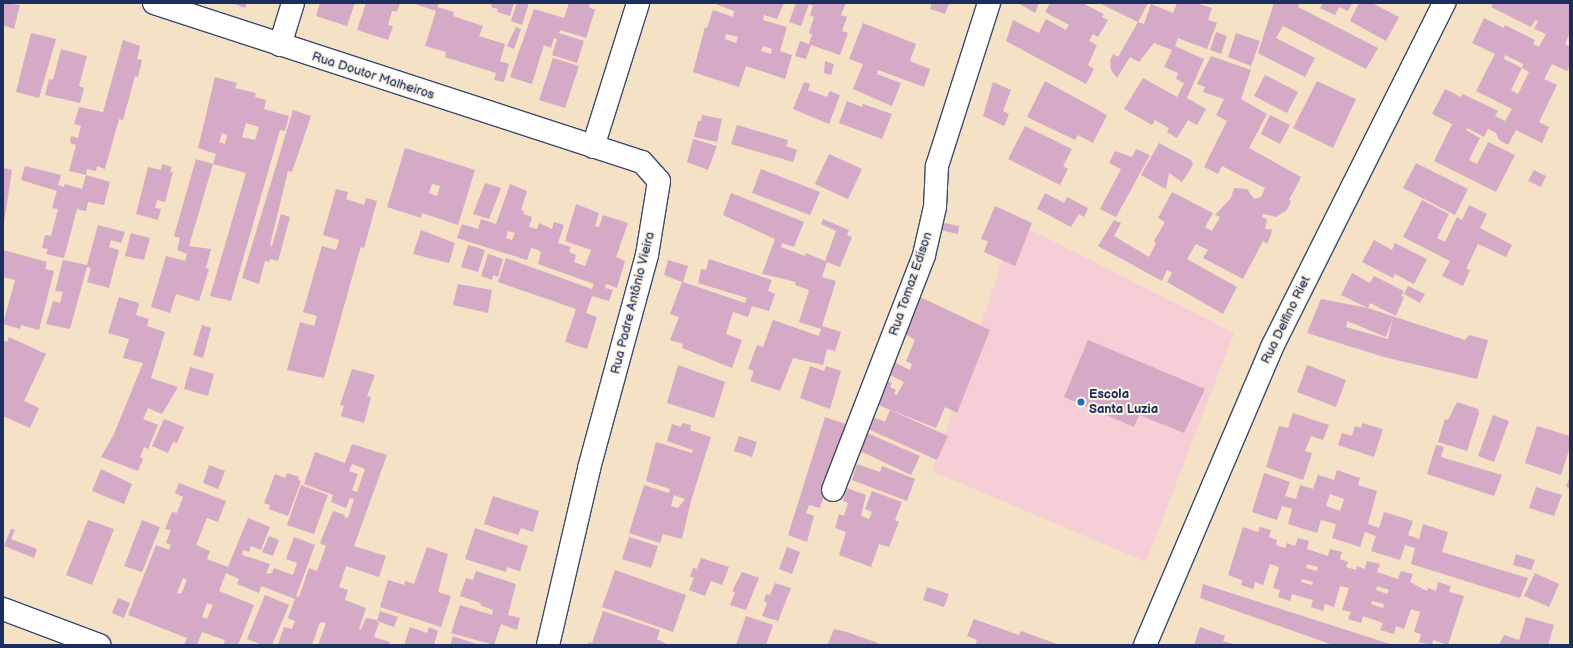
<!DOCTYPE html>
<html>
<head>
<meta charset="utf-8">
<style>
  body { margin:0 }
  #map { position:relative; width:1573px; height:648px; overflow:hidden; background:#f5e1c6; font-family:"Balsamiq Sans",sans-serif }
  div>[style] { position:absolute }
  .built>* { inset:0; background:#f6cfd6 }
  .building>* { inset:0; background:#d4aac6 }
  .roads { filter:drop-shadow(1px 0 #3c4a6e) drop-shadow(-1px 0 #3c4a6e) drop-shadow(0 1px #3c4a6e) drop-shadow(0 -1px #3c4a6e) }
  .street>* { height:22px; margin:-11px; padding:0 11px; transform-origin:11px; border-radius:11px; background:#fff }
  .secondary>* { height:22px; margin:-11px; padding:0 11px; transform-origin:11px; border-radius:11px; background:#fff }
  .dots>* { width:11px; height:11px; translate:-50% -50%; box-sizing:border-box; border:2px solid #fcf5e5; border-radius:50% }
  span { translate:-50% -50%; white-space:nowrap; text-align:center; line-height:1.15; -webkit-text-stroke:4px #fcf5e5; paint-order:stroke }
  .street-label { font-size:13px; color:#1b2f5e }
  .poi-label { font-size:13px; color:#1b2f5e; font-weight:700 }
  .left { translate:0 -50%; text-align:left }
  .frame { position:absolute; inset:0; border:4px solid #1b2f5e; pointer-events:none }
</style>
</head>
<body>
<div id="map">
  <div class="built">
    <div style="clip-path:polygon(1015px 222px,1234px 333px,1146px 562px,932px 471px)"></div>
  </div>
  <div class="building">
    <div style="clip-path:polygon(3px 3px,20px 5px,14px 29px,3px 25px)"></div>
    <div style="clip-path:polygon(232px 3px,247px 3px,245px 8px)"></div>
    <div style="clip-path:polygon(320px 3px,355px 3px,347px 26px,316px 16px)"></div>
    <div style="clip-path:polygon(366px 3px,400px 3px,397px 12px,392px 11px,388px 25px,393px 26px,388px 40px,357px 30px)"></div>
    <div style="clip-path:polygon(412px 3px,439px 3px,437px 7px,454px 12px,453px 16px,483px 26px,479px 36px,505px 44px,500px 61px,509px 64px,504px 82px,494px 80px,496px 73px,445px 57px,446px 52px,425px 46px,436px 11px)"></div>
    <div style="clip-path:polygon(492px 3px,514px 3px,510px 16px,497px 12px,498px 9px,491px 7px)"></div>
    <div style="clip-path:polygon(517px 3px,529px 3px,522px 25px,511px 21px)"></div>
    <div style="clip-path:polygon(569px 3px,590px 3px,589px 7px,595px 10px,586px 38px,560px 30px,559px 33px,584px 41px,577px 63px,552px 55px,557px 39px,554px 38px,551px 48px,544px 45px,532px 84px,510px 77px,534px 9px,564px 18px)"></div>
    <div style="clip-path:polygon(evenodd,713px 3px,784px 3px,777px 19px,764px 15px,763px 20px,787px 27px,780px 51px,792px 55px,785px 79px,746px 66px,739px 87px,693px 72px,705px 27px,707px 28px,713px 10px,733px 17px,734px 11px,713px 3px,726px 34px,738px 37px,736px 43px,725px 39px,726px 34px,713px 3px,763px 46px,772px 49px,771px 54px,761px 51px,763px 46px)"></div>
    <div style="clip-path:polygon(796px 3px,846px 3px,841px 15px,847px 17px,842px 31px,848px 33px,840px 55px,811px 45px,806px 59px,795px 56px,800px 41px,809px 44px,812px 34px,809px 33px,814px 17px,810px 15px,813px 6px,809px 4px,801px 26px,789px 22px)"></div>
    <div style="clip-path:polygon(932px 3px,949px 3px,945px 14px,930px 9px)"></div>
    <div style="clip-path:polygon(1018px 3px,1039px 3px,1035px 13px)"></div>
    <div style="clip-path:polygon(1050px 3px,1082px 3px,1104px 14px,1102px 17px,1108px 20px,1098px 37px,1093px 34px,1089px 41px,1097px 45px,1088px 65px,1094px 69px,1086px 84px,1006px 41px,1013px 20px,1039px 33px,1046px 19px,1066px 30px,1069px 25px,1045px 12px)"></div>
    <div style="clip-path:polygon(1099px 3px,1148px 3px,1138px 22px,1144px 24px,1151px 4px,1173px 13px,1177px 3px,1196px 3px,1212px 8px,1208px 20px,1217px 23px,1207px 49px,1178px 38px,1175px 46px,1204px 59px,1187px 98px,1206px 109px,1197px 125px,1188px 120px,1177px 138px,1167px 132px,1169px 128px,1155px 120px,1152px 125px,1124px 109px,1143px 78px,1177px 97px,1184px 83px,1176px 79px,1178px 73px,1164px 67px,1172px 50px,1154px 43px,1139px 62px,1130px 57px,1117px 78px,1111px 70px,1110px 61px,1113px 54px,1118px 57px,1138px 22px)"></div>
    <div style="clip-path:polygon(1274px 3px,1300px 3px,1298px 7px,1378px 48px,1366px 69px,1283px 26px,1276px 38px,1315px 58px,1305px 77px,1258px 53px)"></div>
    <div style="clip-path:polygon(1323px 3px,1352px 3px,1348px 11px,1339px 7px,1335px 15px,1320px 8px)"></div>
    <div style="clip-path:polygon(1359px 3px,1372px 3px,1399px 17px,1386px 41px,1350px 21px)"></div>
    <div style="clip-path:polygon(evenodd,1493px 3px,1570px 4px,1570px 33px,1565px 44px,1570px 47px,1570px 66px,1567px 71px,1552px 64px,1544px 79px,1557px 85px,1539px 122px,1549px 127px,1542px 143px,1516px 130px,1508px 145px,1499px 140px,1496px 133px,1488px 129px,1484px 137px,1467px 128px,1466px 130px,1480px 138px,1469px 160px,1477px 164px,1488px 142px,1515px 155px,1496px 192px,1434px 161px,1452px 124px,1432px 114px,1445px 89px,1461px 97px,1463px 94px,1498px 111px,1495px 116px,1505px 121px,1512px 109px,1476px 91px,1495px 54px,1472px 43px,1484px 18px,1504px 28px,1505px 25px,1535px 40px,1533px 44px,1539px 47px,1546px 34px,1534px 29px,1538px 21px,1535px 20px,1531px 27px,1491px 7px,1493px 3px,1505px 55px,1523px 64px,1522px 68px,1529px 72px,1518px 94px,1511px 90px,1522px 68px,1504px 59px,1505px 55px)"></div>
    <div style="clip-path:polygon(863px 23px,916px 44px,910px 61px,930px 69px,924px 87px,878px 70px,877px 74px,901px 83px,892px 106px,853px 89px,863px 64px,849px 59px)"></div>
    <div style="clip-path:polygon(516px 27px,521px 29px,514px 49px,507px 46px)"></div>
    <div style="clip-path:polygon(1216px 32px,1227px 36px,1221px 54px,1210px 50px)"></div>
    <div style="clip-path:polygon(31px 33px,56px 39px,39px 98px,16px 92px)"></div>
    <div style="clip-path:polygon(1236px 33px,1260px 41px,1251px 66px,1228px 57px)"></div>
    <div style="clip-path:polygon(123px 40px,140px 46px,137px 59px,142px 60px,138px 77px,135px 76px,123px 120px,119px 119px,105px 169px,97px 166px,96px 171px,87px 169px,86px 175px,69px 171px,76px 145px,70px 143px,71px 136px,78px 138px,81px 126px,74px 124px,79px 107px,103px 112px)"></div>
    <div style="clip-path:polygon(61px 49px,87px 56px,79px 86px,84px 88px,80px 103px,45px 95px,49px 79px,53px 80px)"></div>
    <div style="clip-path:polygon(1211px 56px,1251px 70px,1241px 99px,1267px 114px,1249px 148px,1301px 177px,1289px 200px,1291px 201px,1287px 210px,1276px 217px,1263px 214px,1262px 217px,1267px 219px,1265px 229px,1272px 229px,1271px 235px,1267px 244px,1263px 241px,1243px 279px,1203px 258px,1208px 250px,1196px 244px,1187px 259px,1237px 287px,1223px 314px,1167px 282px,1172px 273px,1167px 270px,1162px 281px,1098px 246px,1114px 220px,1121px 223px,1114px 236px,1149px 257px,1156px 243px,1154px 241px,1165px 222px,1158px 218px,1172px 192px,1213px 213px,1205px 227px,1212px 231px,1220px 217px,1215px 215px,1231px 198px,1234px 188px,1247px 189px,1254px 199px,1261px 197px,1265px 188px,1222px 166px,1218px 174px,1204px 167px,1227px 121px,1216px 115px,1224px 99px,1203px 92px,1205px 87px,1197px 84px)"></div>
    <div style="clip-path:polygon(553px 58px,579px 66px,565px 108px,539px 100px)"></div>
    <div style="clip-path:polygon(825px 61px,834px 64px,831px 75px,824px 73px)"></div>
    <div style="clip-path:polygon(1265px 75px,1298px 92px,1287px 113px,1254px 96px)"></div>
    <div style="clip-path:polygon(evenodd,215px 77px,237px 83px,235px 88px,256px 93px,255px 97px,266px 100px,264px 109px,289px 116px,285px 131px,280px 130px,231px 301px,210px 296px,246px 173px,213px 164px,216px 154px,198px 148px,215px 77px,246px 123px,259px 127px,255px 140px,242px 137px,246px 123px,215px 77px,222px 133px,227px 135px,225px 144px,219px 142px,222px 133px)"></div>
    <div style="clip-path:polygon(1045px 81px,1107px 115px,1093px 143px,1078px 135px,1075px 140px,1027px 117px)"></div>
    <div style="clip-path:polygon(1317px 81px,1356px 99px,1333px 148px,1293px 128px)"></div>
    <div style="clip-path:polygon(804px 82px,810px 84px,808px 90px,827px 97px,830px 91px,840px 95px,829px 124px,793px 109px)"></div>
    <div style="clip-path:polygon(993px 82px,1011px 90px,1003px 111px,1009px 114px,1004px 126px,983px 116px)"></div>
    <div style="clip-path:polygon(847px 101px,862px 107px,863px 104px,892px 114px,882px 139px,839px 123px)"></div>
    <div style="clip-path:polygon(293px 110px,311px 116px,292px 172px,288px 171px,270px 245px,272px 246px,281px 214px,290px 217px,278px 261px,270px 259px,269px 262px,265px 261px,259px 284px,242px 278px)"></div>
    <div style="clip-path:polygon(702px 115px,722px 119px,717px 142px,694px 137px,698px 121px,701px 121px)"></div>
    <div style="clip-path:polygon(1270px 115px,1290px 125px,1280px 144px,1261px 134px)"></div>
    <div style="clip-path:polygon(737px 125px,788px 140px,786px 146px,797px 150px,793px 162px,731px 144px)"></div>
    <div style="clip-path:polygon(1025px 126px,1072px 149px,1063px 166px,1068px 169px,1060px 185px,1008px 159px)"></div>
    <div style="clip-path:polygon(693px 139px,717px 146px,708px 170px,687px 162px)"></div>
    <div style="clip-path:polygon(1159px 143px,1191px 160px,1193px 165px,1182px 182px,1169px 173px,1166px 189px,1141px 175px)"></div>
    <div style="clip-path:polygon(evenodd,405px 148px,475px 170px,458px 225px,422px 213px,421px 218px,387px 207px,405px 148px,432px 184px,440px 186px,437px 196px,429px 193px,432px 184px)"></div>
    <div style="clip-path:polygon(1136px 149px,1150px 155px,1116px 217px,1100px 209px,1121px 169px,1109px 163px,1115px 151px,1132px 157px)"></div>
    <div style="clip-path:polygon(829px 154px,862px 169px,848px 199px,815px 184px)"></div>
    <div style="clip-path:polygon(196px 159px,213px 164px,189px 246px,211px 249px,206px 268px,209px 269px,199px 301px,176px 294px,170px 313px,151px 307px,166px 256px,185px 261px,187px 254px,177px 250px,180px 238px,174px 236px)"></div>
    <div style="clip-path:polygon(1416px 163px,1468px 189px,1455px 215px,1403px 188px)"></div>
    <div style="clip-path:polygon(162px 164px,172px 167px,170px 172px,173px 172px,165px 202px,157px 200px,155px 208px,161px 209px,158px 220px,136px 214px,148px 167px,161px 170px)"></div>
    <div style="clip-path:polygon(25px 166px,61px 175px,58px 185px,64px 187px,65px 184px,82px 189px,86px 175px,110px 182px,104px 205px,88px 202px,86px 211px,77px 209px,64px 258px,46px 254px,48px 249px,42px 248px,45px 235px,51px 236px,58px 209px,52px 208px,57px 191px,21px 180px)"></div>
    <div style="clip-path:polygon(3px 168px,12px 170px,4px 223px,3px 223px)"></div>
    <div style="clip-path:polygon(761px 169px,820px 192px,810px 215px,752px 193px)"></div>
    <div style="clip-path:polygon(1534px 170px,1546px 176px,1541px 187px,1528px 181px)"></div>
    <div style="clip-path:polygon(485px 183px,501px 188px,489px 219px,473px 214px)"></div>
    <div style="clip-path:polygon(evenodd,510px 184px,527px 191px,521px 210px,524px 211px,523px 214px,532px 217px,529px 227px,537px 229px,539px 223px,552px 229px,554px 222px,564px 225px,558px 243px,571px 247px,569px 252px,576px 255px,574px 262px,585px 266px,591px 250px,565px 241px,576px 204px,599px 213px,595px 226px,599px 227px,603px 215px,628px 223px,616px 257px,625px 261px,617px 288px,606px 284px,605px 288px,613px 290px,609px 301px,592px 296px,586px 313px,597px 317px,587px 349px,565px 342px,576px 309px,498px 282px,506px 258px,592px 289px,594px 284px,538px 264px,541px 252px,538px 250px,531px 248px,527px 260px,457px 238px,462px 224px,478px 229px,481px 219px,496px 224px,510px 184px,508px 231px,515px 233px,512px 240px,506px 238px,508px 231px)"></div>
    <div style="clip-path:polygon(336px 189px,348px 192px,346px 199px,364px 205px,366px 198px,377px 201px,364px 248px,361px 247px,358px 256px,324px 378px,287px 370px,300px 322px,314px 326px,317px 316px,303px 312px,322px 246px,336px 250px,339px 240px,323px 235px)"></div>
    <div style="clip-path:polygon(731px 193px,804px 222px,794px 247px,782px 243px,781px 247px,805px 256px,806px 253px,825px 261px,836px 231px,821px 224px,823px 219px,849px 230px,847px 235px,852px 237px,840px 267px,827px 262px,822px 277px,836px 281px,822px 326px,841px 332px,835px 351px,827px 349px,823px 365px,793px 358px,780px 391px,750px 381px,754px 371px,748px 369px,757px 345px,763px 347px,773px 320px,819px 336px,821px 329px,799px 322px,809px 290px,795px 285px,796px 282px,762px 274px,775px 239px,723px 215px)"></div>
    <div style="clip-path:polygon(1045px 193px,1064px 203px,1067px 197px,1088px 208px,1084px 217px,1079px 214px,1071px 227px,1037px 209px)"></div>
    <div style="clip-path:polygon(1422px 200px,1449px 214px,1437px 238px,1445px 242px,1457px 217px,1462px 220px,1469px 205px,1487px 214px,1480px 228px,1512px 245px,1506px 257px,1478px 244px,1466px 269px,1470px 270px,1463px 286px,1442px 276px,1450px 261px,1403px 237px)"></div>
    <div style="clip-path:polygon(995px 206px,1032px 223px,1015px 266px,984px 252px,988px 241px,981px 239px)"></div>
    <div style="clip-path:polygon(940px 222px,959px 226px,958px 234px,940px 230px)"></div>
    <div style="clip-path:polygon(98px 225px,125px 232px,121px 243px,111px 240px,109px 247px,119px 250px,109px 288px,87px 282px,91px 268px,87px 267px,70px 329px,46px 324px,53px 301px,60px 303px,63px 292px,55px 291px,63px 260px,87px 265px)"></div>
    <div style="clip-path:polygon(421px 230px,455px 243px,449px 263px,413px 254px)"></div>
    <div style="clip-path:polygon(131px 233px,150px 238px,144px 260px,125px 256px)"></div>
    <div style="clip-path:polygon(1374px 240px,1392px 250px,1395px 243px,1427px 259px,1414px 284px,1395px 274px,1393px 278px,1362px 262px)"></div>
    <div style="clip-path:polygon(468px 245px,485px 250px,478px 272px,461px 267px)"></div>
    <div style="clip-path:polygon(3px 250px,47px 262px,45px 269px,54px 271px,39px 330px,21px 325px,20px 329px,3px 324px,15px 280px,3px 277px)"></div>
    <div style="clip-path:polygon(488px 254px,503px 259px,498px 277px,493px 275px,492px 280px,481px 276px)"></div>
    <div style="clip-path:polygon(709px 259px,772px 280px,768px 291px,775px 294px,769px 311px,752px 306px,748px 317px,733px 312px,726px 334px,742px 340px,732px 368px,682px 348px,683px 344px,670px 340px,679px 317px,670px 314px,682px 282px,664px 275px,668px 260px,688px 266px,683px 282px,745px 303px,747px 298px,698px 283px,701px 269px,706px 270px)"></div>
    <div style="clip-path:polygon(evenodd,1352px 273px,1370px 283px,1374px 276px,1404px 291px,1401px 296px,1404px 297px,1396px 316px,1370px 303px,1368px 308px,1465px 340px,1469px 335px,1488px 340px,1477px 379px,1384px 357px,1307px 333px,1321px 299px,1368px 308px,1341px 295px,1352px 273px,1393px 318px,1388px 339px,1346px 327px,1347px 321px,1386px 337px,1393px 318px)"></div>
    <div style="clip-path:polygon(458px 284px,492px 290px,488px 313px,453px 305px)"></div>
    <div style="clip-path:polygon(1408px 286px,1425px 294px,1420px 303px,1404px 294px)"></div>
    <div style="clip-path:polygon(918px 296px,990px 330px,957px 413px,945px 407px,936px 428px,878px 405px,888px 381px,892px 383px,890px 387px,896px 390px,894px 394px,897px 395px,904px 382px,888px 374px,894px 362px,910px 370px,912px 364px,906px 361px,915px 340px,905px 334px)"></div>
    <div style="clip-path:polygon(119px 297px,139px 303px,136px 315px,149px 319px,147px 326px,165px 332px,151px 378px,178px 387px,162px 414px,148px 408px,143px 419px,158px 425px,148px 449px,144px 447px,140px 457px,143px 459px,138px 471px,101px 457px,114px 434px,143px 363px,123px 358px,129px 339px,108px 333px)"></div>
    <div style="clip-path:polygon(202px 325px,211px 328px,203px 358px,193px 355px)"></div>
    <div style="clip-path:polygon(9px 337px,46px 354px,24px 401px,39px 408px,30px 428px,3px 416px,3px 340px,7px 342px)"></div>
    <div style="clip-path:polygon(1088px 340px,1205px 389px,1184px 433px,1139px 415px,1134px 427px,1064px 397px)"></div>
    <div style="clip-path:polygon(678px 365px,725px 382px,714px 418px,667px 403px)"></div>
    <div style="clip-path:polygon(1307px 365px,1346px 380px,1336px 407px,1297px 392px)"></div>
    <div style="clip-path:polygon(810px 366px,824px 371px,826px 366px,841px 371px,830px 409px,800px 398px)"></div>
    <div style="clip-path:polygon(190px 367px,214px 374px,208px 396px,184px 389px)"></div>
    <div style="clip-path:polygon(352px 369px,375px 375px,367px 396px,371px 397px,364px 423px,341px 416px,344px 406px,340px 405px)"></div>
    <div style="clip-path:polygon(1457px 402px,1478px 409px,1479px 414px,1467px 451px,1438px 442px,1445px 419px,1448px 420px)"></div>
    <div style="clip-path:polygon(890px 410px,948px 436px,937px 460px,868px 429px,873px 417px,885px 422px)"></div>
    <div style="clip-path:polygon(1293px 413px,1329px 425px,1323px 440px,1311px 436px,1305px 451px,1312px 453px,1303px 480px,1266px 467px,1279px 426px,1288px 428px)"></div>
    <div style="clip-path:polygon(1493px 415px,1509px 421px,1494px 462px,1478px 456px)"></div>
    <div style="clip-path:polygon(825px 417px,846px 424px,820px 508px,809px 505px,806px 513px,814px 516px,807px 542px,788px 535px)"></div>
    <div style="clip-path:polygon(164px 419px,184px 427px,177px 443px,173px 442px,168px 453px,152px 446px)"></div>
    <div style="clip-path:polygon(evenodd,682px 423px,691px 425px,690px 430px,711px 437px,691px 501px,682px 539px,663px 534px,660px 543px,629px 533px,644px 485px,669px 493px,670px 489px,646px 481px,656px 442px,692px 453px,693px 450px,667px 441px,672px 424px,681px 427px,682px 423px,674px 495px,685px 499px,678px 508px,671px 506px,674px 495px)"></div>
    <div style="clip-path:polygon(1362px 423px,1383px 429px,1374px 457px,1338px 445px,1342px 433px,1352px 436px,1355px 426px,1361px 428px)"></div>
    <div style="clip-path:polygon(1537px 426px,1570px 436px,1570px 447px,1561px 475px,1525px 463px)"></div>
    <div style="clip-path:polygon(867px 433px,920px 456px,911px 475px,860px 451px)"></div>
    <div style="clip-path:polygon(739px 436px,757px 442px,752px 457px,734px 451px)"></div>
    <div style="clip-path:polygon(evenodd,352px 444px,387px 455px,354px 546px,386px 556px,379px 577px,346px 566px,339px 587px,348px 590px,345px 600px,366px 608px,359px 629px,361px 629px,366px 618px,376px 620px,379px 623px,374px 637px,390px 642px,389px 645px,318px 645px,326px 623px,320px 622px,312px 645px,278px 644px,284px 627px,292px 629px,295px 621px,288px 618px,295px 599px,261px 586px,259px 593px,237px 584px,239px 579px,226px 573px,219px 591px,254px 605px,238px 645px,223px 645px,225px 640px,202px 632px,197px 645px,184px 645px,187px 638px,128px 615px,156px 545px,169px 550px,171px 545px,166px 543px,171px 530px,165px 529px,172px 512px,177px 513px,183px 497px,175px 493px,179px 483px,226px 501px,218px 522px,207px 518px,196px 545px,210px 551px,207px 559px,228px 567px,248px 518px,270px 527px,261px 550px,251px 546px,249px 552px,243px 550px,242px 555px,270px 564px,266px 574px,272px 573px,274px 568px,293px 575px,297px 563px,286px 559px,294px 537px,315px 545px,296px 596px,299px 597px,309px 568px,317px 571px,326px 546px,320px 543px,333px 511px,345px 515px,344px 517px,348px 518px,354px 499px,350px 498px,346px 508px,331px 502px,333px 495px,304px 484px,315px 452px,345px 463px,352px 444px,352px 464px,365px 469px,357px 492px,352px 490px,358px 474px,349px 471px,352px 464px,352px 444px,183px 578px,187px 580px,181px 594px,177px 593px,183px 578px,352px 444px,207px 603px,213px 605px,207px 619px,202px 617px,207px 603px)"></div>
    <div style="clip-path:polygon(1436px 445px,1444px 447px,1441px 457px,1502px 475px,1494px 496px,1427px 474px)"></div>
    <div style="clip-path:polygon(857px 464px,880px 472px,882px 466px,915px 479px,907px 501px,852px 480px)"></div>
    <div style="clip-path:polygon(209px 465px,225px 471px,218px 489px,203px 483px)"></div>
    <div style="clip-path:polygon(101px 469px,132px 484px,124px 504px,92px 491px)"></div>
    <div style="clip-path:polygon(evenodd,1337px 470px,1360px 478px,1358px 485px,1377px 491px,1368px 524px,1379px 528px,1384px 512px,1413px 521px,1408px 535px,1419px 539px,1423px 524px,1448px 532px,1442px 552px,1528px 578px,1520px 598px,1411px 564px,1415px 548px,1405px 545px,1400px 560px,1371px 551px,1376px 536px,1365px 532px,1360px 547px,1332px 538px,1336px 524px,1321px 520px,1317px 533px,1288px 524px,1292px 509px,1282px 506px,1277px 520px,1252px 512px,1264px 473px,1290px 482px,1285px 496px,1296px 499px,1300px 485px,1313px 489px,1318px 475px,1334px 480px,1337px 470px,1330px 494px,1344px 499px,1340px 511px,1326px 506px,1330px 494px)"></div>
    <div style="clip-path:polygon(287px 473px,299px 477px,298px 480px,301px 481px,288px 516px,269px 509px,270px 505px,264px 503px,275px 474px,285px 478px)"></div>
    <div style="clip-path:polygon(1570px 476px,1570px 488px,1566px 487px)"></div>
    <div style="clip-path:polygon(301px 485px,328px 495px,314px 534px,287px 525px)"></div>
    <div style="clip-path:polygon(1536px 487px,1562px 495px,1554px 516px,1529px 508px)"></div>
    <div style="clip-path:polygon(847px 488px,866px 495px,861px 516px,869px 519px,872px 512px,865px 509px,872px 491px,902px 502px,895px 520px,899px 522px,889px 547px,879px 544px,871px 567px,839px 555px,846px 532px,835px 528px,839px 514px,844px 516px,848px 503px,843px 501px)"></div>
    <div style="clip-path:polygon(493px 496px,539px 511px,533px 532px,521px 528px,518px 535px,484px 524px)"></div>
    <div style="clip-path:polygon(88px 520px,114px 529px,92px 585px,66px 575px)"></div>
    <div style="clip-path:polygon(142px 520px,160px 527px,142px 572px,124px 566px)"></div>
    <div style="clip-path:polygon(evenodd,1243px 527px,1258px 532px,1260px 527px,1271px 530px,1269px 537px,1277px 540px,1276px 545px,1285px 548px,1287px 543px,1295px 546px,1298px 538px,1309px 541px,1307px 549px,1328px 556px,1330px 549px,1342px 552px,1340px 559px,1348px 562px,1346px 567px,1356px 570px,1357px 566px,1365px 569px,1367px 561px,1380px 564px,1377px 572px,1398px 579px,1401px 571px,1413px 574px,1410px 582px,1427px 591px,1428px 588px,1436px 591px,1438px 582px,1451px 586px,1449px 592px,1464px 596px,1448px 645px,1433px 640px,1432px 645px,1419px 642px,1421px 634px,1414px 632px,1420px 612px,1411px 609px,1404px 629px,1396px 626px,1394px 634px,1380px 630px,1383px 623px,1363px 616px,1361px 623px,1348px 619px,1351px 612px,1342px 610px,1349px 588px,1340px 586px,1334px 607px,1325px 604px,1323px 611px,1311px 607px,1313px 600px,1292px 594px,1290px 601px,1278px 597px,1280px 590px,1273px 588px,1279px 567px,1270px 564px,1263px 585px,1255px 582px,1253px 589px,1241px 585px,1242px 580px,1228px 575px,1243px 527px,1307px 564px,1318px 567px,1317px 571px,1306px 568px,1307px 564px,1243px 527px,1302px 579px,1313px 582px,1312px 585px,1301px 582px,1302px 579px,1243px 527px,1377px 586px,1389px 590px,1387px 594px,1376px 590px,1377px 586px,1243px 527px,1372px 601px,1384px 604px,1383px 608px,1371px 604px,1372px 601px)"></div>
    <div style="clip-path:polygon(475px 528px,528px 546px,520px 571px,507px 567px,506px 572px,465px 559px)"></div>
    <div style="clip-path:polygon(11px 529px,15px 530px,11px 539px,37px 549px,34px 558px,4px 546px)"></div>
    <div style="clip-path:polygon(269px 536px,279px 540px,273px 556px,262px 552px)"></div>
    <div style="clip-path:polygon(629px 537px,658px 546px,651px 568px,622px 559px)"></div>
    <div style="clip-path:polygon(427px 547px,448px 554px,438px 592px,451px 596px,441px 627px,380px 607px,388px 580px,404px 585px,405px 581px,414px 584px)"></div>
    <div style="clip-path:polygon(787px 547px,800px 552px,792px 574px,779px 569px)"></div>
    <div style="clip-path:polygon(1516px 554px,1535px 560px,1531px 570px,1513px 565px)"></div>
    <div style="clip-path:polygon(701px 558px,729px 567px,722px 585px,711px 581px,705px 596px,689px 590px,694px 578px,690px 576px,693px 568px,697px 569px)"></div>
    <div style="clip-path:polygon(615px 570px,686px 595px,673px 632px,602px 607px)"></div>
    <div style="clip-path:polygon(476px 571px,516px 584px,508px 615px,520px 618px,517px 630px,501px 624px,494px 645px,451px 633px,460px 605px,492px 615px,493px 610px,480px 605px,481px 603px,460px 596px,466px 578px,473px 580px)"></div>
    <div style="clip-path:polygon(742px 572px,759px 578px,746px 610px,730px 605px,735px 592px,732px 591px)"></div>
    <div style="clip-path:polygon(1535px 573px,1559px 584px,1549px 607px,1524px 596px)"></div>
    <div style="clip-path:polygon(775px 583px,791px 588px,778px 621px,762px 616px,767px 603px,764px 601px,766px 594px,770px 595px)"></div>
    <div style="clip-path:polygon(1203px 584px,1393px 645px,1333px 645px,1200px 598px)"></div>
    <div style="clip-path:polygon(927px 587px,949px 594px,944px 607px,923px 600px)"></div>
    <div style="clip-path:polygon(265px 595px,289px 605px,272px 645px,263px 645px,247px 639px)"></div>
    <div style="clip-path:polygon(118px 598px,130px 603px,124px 618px,112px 613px)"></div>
    <div style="clip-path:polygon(380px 611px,398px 617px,394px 627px,377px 621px)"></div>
    <div style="clip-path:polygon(603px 611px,660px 630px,657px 639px,668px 645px,588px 645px,589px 642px,592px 643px)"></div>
    <div style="clip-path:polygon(746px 616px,773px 625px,766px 645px,736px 645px)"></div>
    <div style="clip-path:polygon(1526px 617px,1554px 625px,1548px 645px,1499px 645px,1504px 635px,1519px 640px)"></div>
    <div style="clip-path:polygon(974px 619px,1019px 635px,1021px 631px,1060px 645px,975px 645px,977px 640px,967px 636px)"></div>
    <div style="clip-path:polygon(410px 627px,427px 633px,429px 627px,438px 631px,434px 645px,404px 645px)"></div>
    <div style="clip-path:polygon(1200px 627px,1225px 636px,1223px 641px,1236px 645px,1194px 645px)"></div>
    <div style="clip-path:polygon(834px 629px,847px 632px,878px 643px,877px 645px,830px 645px,828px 644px)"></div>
    <div style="clip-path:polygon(453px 636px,479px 645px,450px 645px)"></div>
  </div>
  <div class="roads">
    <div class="street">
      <div style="left:280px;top:45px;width:44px;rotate:-72.8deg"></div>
      <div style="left:833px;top:490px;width:252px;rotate:-68.8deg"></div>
      <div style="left:924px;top:255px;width:49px;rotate:-77.1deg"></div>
      <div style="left:935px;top:207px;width:41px;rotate:-87.2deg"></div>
      <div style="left:937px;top:166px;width:171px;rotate:-72.3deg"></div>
      <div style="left:1145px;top:645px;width:324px;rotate:-66.9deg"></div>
      <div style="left:1272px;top:347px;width:385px;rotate:-63.4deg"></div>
    </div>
    <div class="secondary">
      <div style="left:154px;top:3px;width:513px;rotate:18.05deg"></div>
      <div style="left:642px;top:162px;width:25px;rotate:48deg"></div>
      <div style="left:659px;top:181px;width:75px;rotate:99.2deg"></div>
      <div style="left:647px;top:255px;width:222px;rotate:105.2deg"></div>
      <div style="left:589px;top:469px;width:181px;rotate:103.1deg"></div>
      <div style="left:593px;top:147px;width:151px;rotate:-72.6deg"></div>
      <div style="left:3px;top:609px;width:103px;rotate:20.6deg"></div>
    </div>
  </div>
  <div class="dots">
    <div style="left:1081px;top:402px;background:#1f6fb2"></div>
  </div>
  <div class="street-label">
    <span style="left:373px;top:76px;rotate:18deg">Rua Doutor Malheiros</span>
    <span style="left:911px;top:284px;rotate:-71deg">Rua Tomaz Edison</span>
    <span style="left:633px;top:303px;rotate:-76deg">Rua Padre Antônio Vieira</span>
    <span style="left:1286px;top:320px;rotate:-64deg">Rua Delfino Riet</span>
  </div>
  <div class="poi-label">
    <span class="left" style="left:1089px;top:402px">Escola<br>Santa Luzia</span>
  </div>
  <div class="frame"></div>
</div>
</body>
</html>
